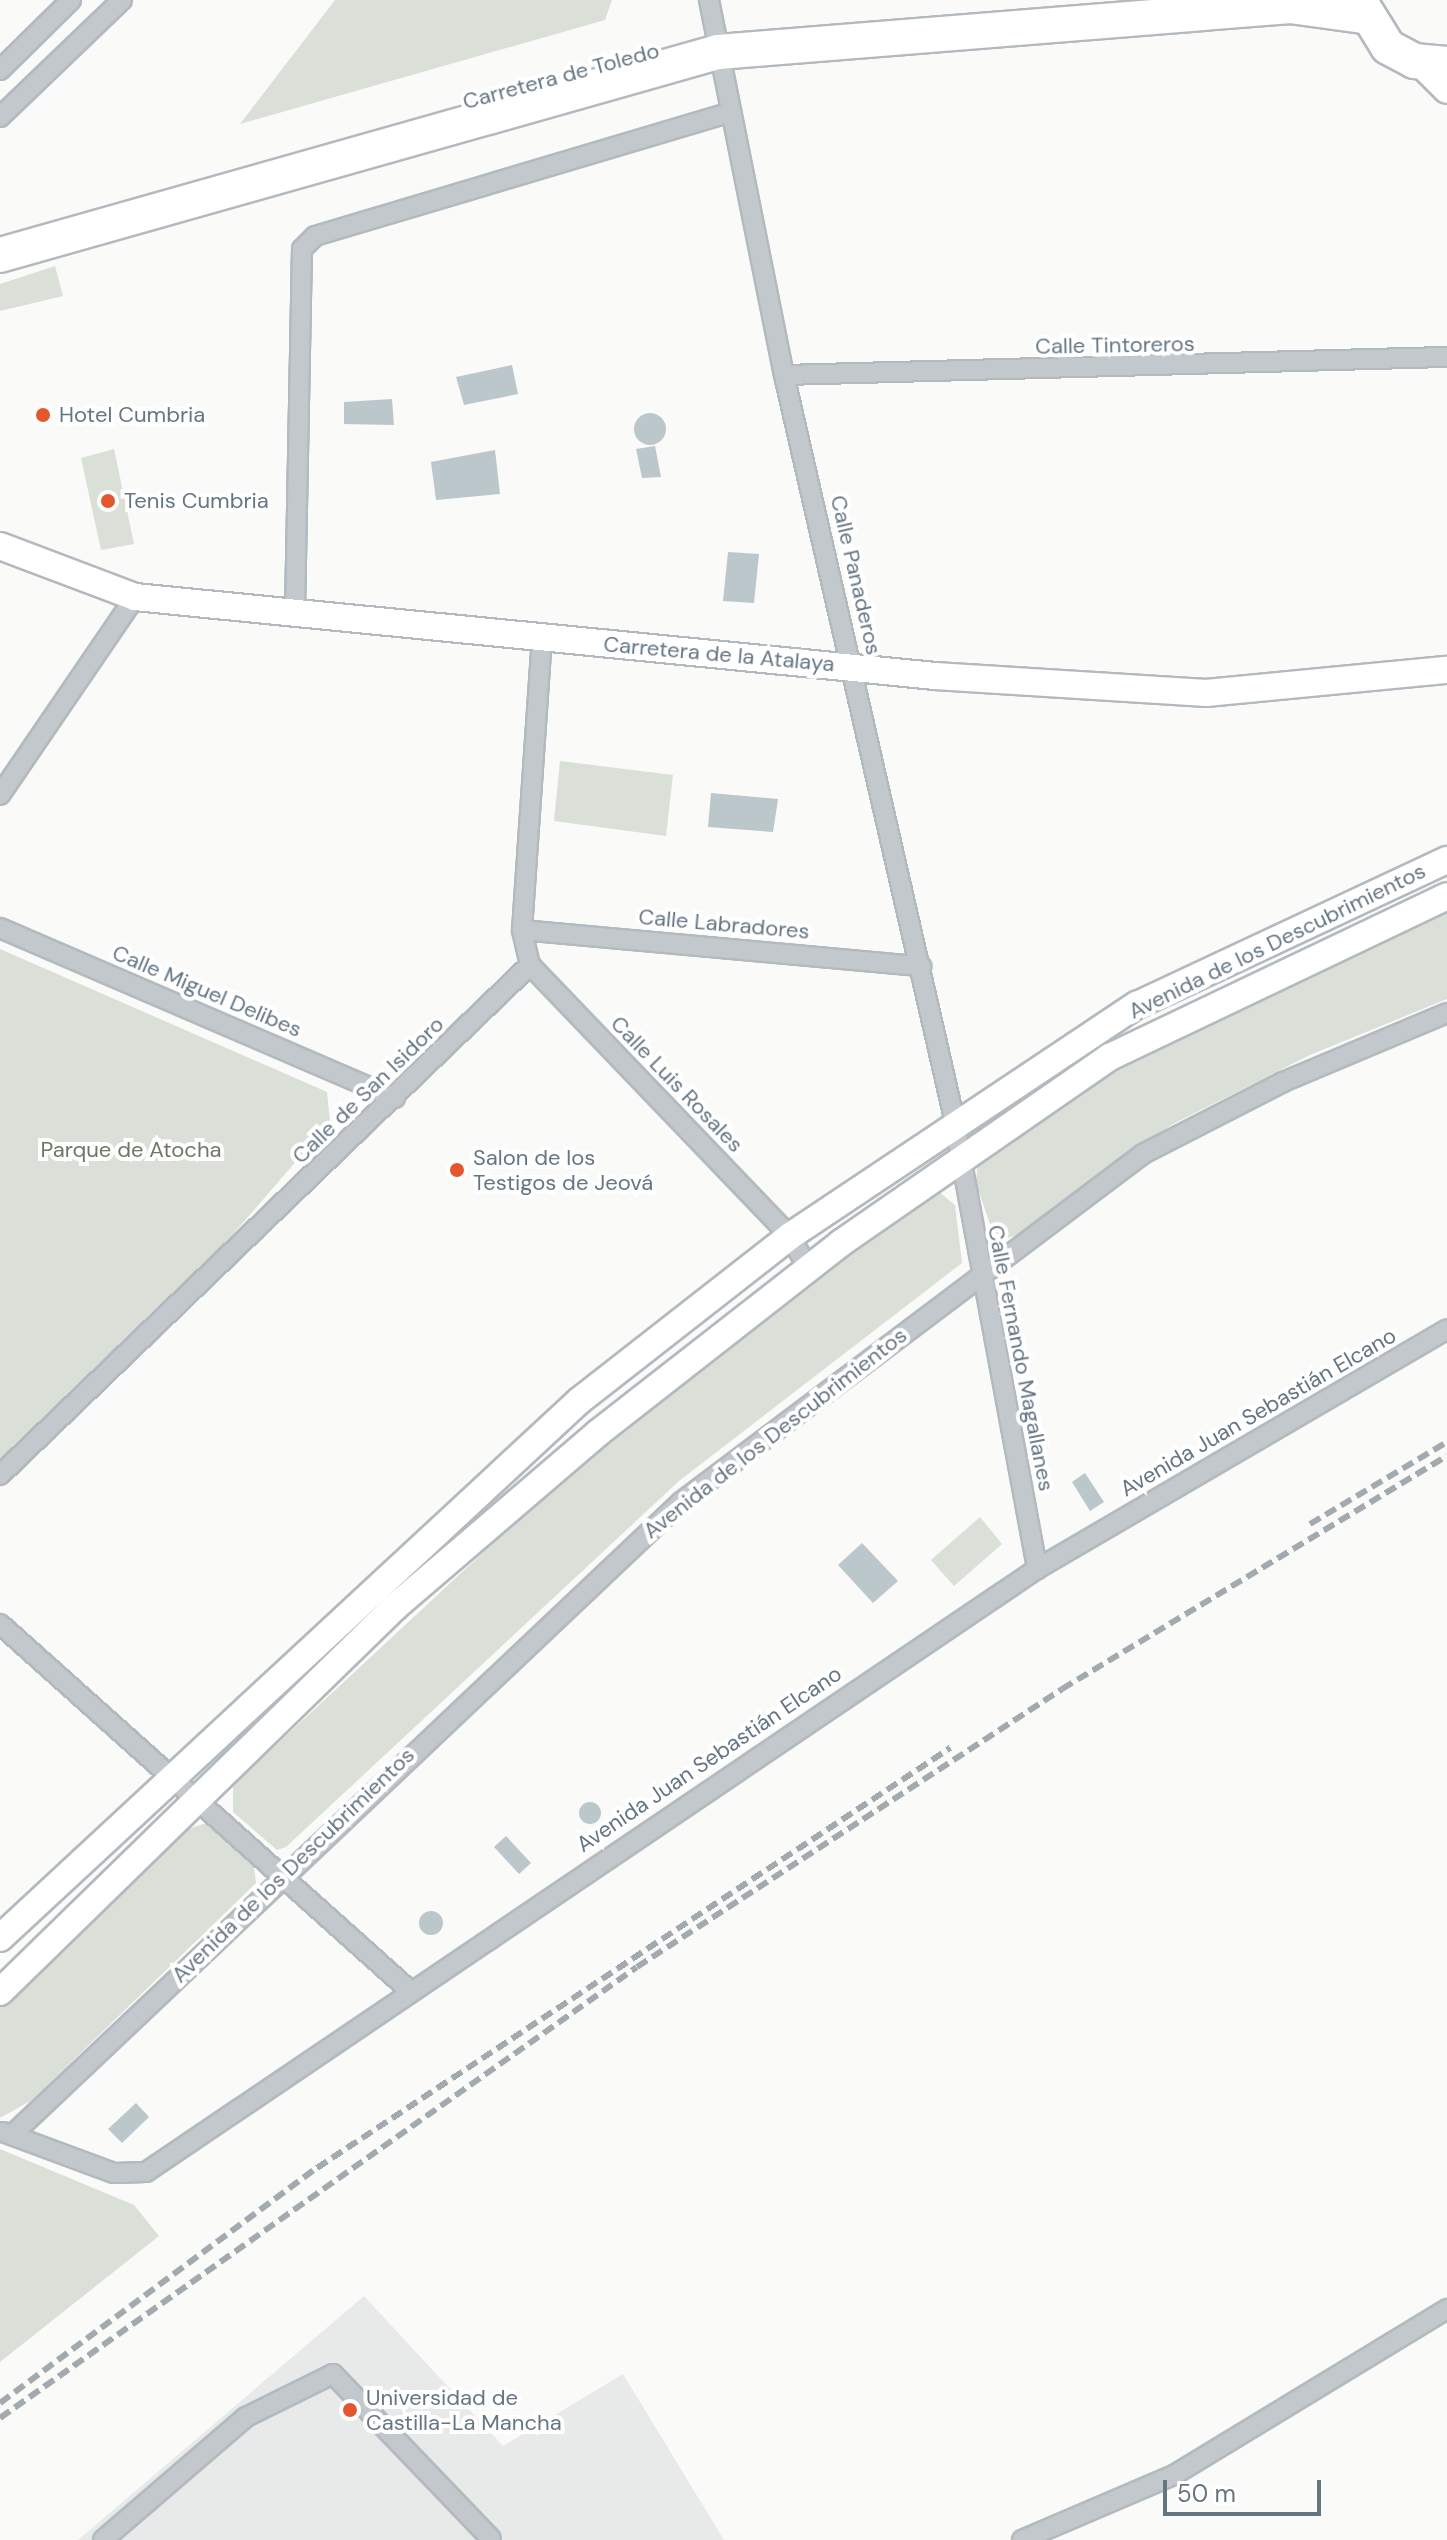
<!DOCTYPE html>
<html>
<head>
<meta charset="utf-8">
<style>
  body { margin:0 }
  #map { position:relative; width:1447px; height:2540px; overflow:hidden; background:#fafaf8; font-family:"DM Sans",sans-serif }
  div>[style] { position:absolute }
  .built>* { inset:0; background:#e8e9e9 }
  .green>* { inset:0; background:#dadfd7 }
  .water>* { inset:0; background:#bbc7cb }
  .round { border-radius:50% }
  .roads { filter:drop-shadow(2px 0 #b3babf) drop-shadow(-2px 0 #b3babf) drop-shadow(0 2px #b3babf) drop-shadow(0 -2px #b3babf) }
  .street>* { height:18px; margin:-9px; padding:0 9px; transform-origin:9px; border-radius:9px; background:#c3c8cc }
  .secondary>* { height:26px; margin:-13px; padding:0 13px; transform-origin:13px; border-radius:13px; background:#fff }
  .highway>* { height:34px; margin:-17px; padding:0 17px; transform-origin:17px; border-radius:17px; background:#fff }
  .rail>* { height:6px; margin-top:-3px; transform-origin:0; background:repeating-linear-gradient(90deg,#a2aab0 0 12px,transparent 0 18px) }
  .dots>* { width:22px; height:22px; translate:-50% -50%; box-sizing:border-box; border:4px solid #fff; border-radius:50% }
  span { translate:-50% -50%; white-space:nowrap; text-align:center; line-height:1.15; -webkit-text-stroke:8px #fff; paint-order:stroke }
  .street-label { font-size:22px; color:#657683 }
  .poi-label { font-size:22px; color:#657683 }
  .left { translate:0 -50%; text-align:left }
  .park-label { font-size:22px; color:#687a64 }
  .scale { position:absolute; left:1163px; top:2480px; width:158px; height:36px; box-sizing:border-box; border:4px solid #657683; border-top:0; padding-left:10px; font-size:24px; line-height:28px; white-space:nowrap; color:#657683; -webkit-text-stroke:6px #fff; paint-order:stroke }
</style>
</head>
<body>
<div id="map">
  <div class="built">
    <div style="clip-path:polygon(364px 2296px,503px 2446px,623px 2374px,724px 2540px,78px 2540px)"></div>
  </div>
  <div class="green">
    <div style="clip-path:polygon(335px 0,612px 0,605px 20px,240px 124px)"></div>
    <div style="clip-path:polygon(55px 266px,63px 296px,0 311px,0 284px)"></div>
    <div style="clip-path:polygon(114px 449px,134px 544px,101px 550px,81px 458px)"></div>
    <div style="clip-path:polygon(560px 761px,673px 775px,666px 836px,554px 821px)"></div>
    <div style="clip-path:polygon(1447px 908px,1447px 999px,1310px 1055px,1173px 1124px,1017px 1235px,1005px 1239px,992px 1230px,976px 1183px,978px 1160px,1105px 1072px)"></div>
    <div style="clip-path:polygon(0 949px,327px 1092px,330px 1122px,146px 1335px,0 1467px)"></div>
    <div style="clip-path:polygon(938px 1191px,955px 1205px,962px 1263px,679px 1481px,286px 1847px,277px 1850px,233px 1812px,233px 1785px,601px 1443px,901px 1211px)"></div>
    <div style="clip-path:polygon(980px 1517px,1002px 1544px,954px 1586px,931px 1560px)"></div>
    <div style="clip-path:polygon(207px 1823px,253px 1859px,256px 1883px,32px 2100px,0 2118px,0 2006px,187px 1829px)"></div>
    <div style="clip-path:polygon(0 2149px,134px 2205px,159px 2236px,0 2362px)"></div>
  </div>
  <div class="water">
    <div style="clip-path:polygon(512px 365px,518px 394px,464px 405px,456px 377px)"></div>
    <div style="clip-path:polygon(392px 399px,394px 425px,344px 424px,344px 402px)"></div>
    <div class="round" style="left:634px;top:413px;width:32px;height:32px"></div>
    <div style="clip-path:polygon(655px 446px,661px 477px,642px 478px,636px 449px)"></div>
    <div style="clip-path:polygon(495px 450px,500px 494px,436px 500px,431px 462px)"></div>
    <div style="clip-path:polygon(728px 552px,759px 554px,754px 603px,723px 601px)"></div>
    <div style="clip-path:polygon(711px 793px,778px 799px,773px 832px,708px 827px)"></div>
    <div style="clip-path:polygon(1085px 1473px,1104px 1502px,1090px 1511px,1072px 1482px)"></div>
    <div style="clip-path:polygon(862px 1543px,898px 1581px,873px 1603px,838px 1565px)"></div>
    <div class="round" style="left:579px;top:1802px;width:22px;height:22px"></div>
    <div style="clip-path:polygon(506px 1836px,531px 1863px,519px 1874px,494px 1847px)"></div>
    <div class="round" style="left:419px;top:1911px;width:24px;height:24px"></div>
    <div style="clip-path:polygon(136px 2103px,149px 2117px,122px 2143px,108px 2129px)"></div>
  </div>
  <div class="roads">
    <div class="street">
      <div style="left:709px;top:0;width:382px;rotate:78.7deg"></div>
      <div style="left:784px;top:375px;width:753px;rotate:77.11deg"></div>
      <div style="left:952px;top:1109px;width:468px;rotate:79.5deg"></div>
      <div style="left:0;top:70px;width:100px;rotate:-44.6deg"></div>
      <div style="left:0;top:117px;width:169px;rotate:-43.8deg"></div>
      <div style="left:784px;top:375px;width:663px;rotate:-1.56deg"></div>
      <div style="left:295px;top:612px;width:363px;rotate:-88.9deg"></div>
      <div style="left:302px;top:249px;width:18px;rotate:-45deg"></div>
      <div style="left:315px;top:236px;width:434px;rotate:-16.6deg"></div>
      <div style="left:0;top:795px;width:240px;rotate:-55.7deg"></div>
      <div style="left:0;top:928px;width:430px;rotate:23.3deg"></div>
      <div style="left:522px;top:930px;width:401px;rotate:5.2deg"></div>
      <div style="left:530px;top:965px;width:376px;rotate:46.2deg"></div>
      <div style="left:790px;top:1236px;width:37px;rotate:61deg"></div>
      <div style="left:0;top:1475px;width:736px;rotate:-43.9deg"></div>
      <div style="left:530px;top:965px;width:36px;rotate:-103deg"></div>
      <div style="left:522px;top:930px;width:294px;rotate:-86.1deg"></div>
      <div style="left:0;top:1624px;width:547px;rotate:41.82deg"></div>
      <div style="left:3px;top:2132px;width:118px;rotate:20.3deg"></div>
      <div style="left:114px;top:2173px;width:32px;rotate:-2deg"></div>
      <div style="left:146px;top:2172px;width:1076px;rotate:-34.09deg"></div>
      <div style="left:1037px;top:1569px;width:475px;rotate:-30.3deg"></div>
      <div style="left:12px;top:2135px;width:921px;rotate:-43.42deg"></div>
      <div style="left:681px;top:1502px;width:578px;rotate:-36.99deg"></div>
      <div style="left:1143px;top:1154px;width:157px;rotate:-27.2deg"></div>
      <div style="left:1283px;top:1082px;width:178px;rotate:-22.8deg"></div>
      <div style="left:103px;top:2540px;width:189px;rotate:-40.7deg"></div>
      <div style="left:246px;top:2417px;width:97px;rotate:-26.3deg"></div>
      <div style="left:333px;top:2374px;width:228px;rotate:46.2deg"></div>
      <div style="left:1022px;top:2540px;width:165px;rotate:-23.2deg"></div>
      <div style="left:1174px;top:2475px;width:320px;rotate:-31.3deg"></div>
    </div>
    <div class="secondary">
      <div style="left:1420px;top:63px;width:38px;rotate:45deg"></div>
      <div style="left:0;top:546px;width:144px;rotate:20.7deg"></div>
      <div style="left:135px;top:597px;width:804px;rotate:5.64deg"></div>
      <div style="left:935px;top:676px;width:272px;rotate:3.6deg"></div>
      <div style="left:1206px;top:693px;width:242px;rotate:-5.5deg"></div>
      <div style="left:0;top:1938px;width:790px;rotate:-42.84deg"></div>
      <div style="left:579px;top:1401px;width:268px;rotate:-38deg"></div>
      <div style="left:790px;top:1236px;width:417px;rotate:-33.7deg"></div>
      <div style="left:1137px;top:1005px;width:342px;rotate:-25.1deg"></div>
      <div style="left:0;top:1992px;width:552px;rotate:-44.27deg"></div>
      <div style="left:395px;top:1607px;width:267px;rotate:-40.6deg"></div>
      <div style="left:598px;top:1433px;width:308px;rotate:-38deg"></div>
      <div style="left:841px;top:1243px;width:327px;rotate:-34.7deg"></div>
      <div style="left:1110px;top:1057px;width:373px;rotate:-25.5deg"></div>
    </div>
    <div class="highway">
      <div style="left:1359px;top:0;width:55px;rotate:58.3deg"></div>
      <div style="left:1388px;top:47px;width:30px;rotate:28deg"></div>
      <div style="left:1414px;top:61px;width:33px;rotate:5deg"></div>
      <div style="left:0;top:255px;width:746px;rotate:-15.79deg"></div>
      <div style="left:718px;top:52px;width:574px;rotate:-4.6deg"></div>
      <div style="left:1290px;top:6px;width:75px;rotate:7.7deg"></div>
    </div>
  </div>
  <div class="rail">
    <div style="left:1310px;top:1524px;width:160px;rotate:-30.9deg"></div>
    <div style="left:0;top:2403px;width:395px;rotate:-36.6deg"></div>
    <div style="left:317px;top:2168px;width:760px;rotate:-33.56deg"></div>
    <div style="left:0;top:2418px;width:780px;rotate:-35.3deg"></div>
    <div style="left:637px;top:1967px;width:508px;rotate:-33.19deg"></div>
    <div style="left:1062px;top:1689px;width:450px;rotate:-31.2deg"></div>
  </div>
  <div class="dots">
    <div style="left:43px;top:415px;background:#e4572e"></div>
    <div style="left:108px;top:501px;background:#e4572e"></div>
    <div style="left:457px;top:1170px;background:#e4572e"></div>
    <div style="left:350px;top:2410px;background:#e4572e"></div>
  </div>
  <div class="street-label">
    <span style="left:561px;top:76px;rotate:-15deg">Carretera de Toledo</span>
    <span style="left:1115px;top:345px;rotate:-1deg">Calle Tintoreros</span>
    <span style="left:856px;top:575px;rotate:77deg">Calle Panaderos</span>
    <span style="left:719px;top:654px;rotate:5deg">Carretera de la Atalaya</span>
    <span style="left:724px;top:924px;rotate:5deg">Calle Labradores</span>
    <span style="left:1277px;top:941px;rotate:-26deg">Avenida de los Descubrimientos</span>
    <span style="left:207px;top:991px;rotate:23deg">Calle Miguel Delibes</span>
    <span style="left:677px;top:1084px;rotate:46deg">Calle Luis Rosales</span>
    <span style="left:368px;top:1090px;rotate:-44deg">Calle de San Isidoro</span>
    <span style="left:1021px;top:1358px;rotate:79deg">Calle Fernando Magallanes</span>
    <span style="left:1258px;top:1412px;rotate:-30deg">Avenida Juan Sebastián Elcano</span>
    <span style="left:775px;top:1433px;rotate:-38deg">Avenida de los Descubrimientos</span>
    <span style="left:709px;top:1759px;rotate:-34deg">Avenida Juan Sebastián Elcano</span>
    <span style="left:293px;top:1865px;rotate:-44deg">Avenida de los Descubrimientos</span>
  </div>
  <div class="poi-label">
    <span class="left" style="left:59px;top:415px">Hotel Cumbria</span>
    <span class="left" style="left:124px;top:501px">Tenis Cumbria</span>
    <span class="left" style="left:473px;top:1170px">Salon de los<br>Testigos de Jeová</span>
    <span class="left" style="left:366px;top:2410px">Universidad de<br>Castilla-La Mancha</span>
  </div>
  <div class="park-label">
    <span style="left:131px;top:1150px">Parque de Atocha</span>
  </div>
  <div class="scale">50 m</div>
</div>
</body>
</html>
